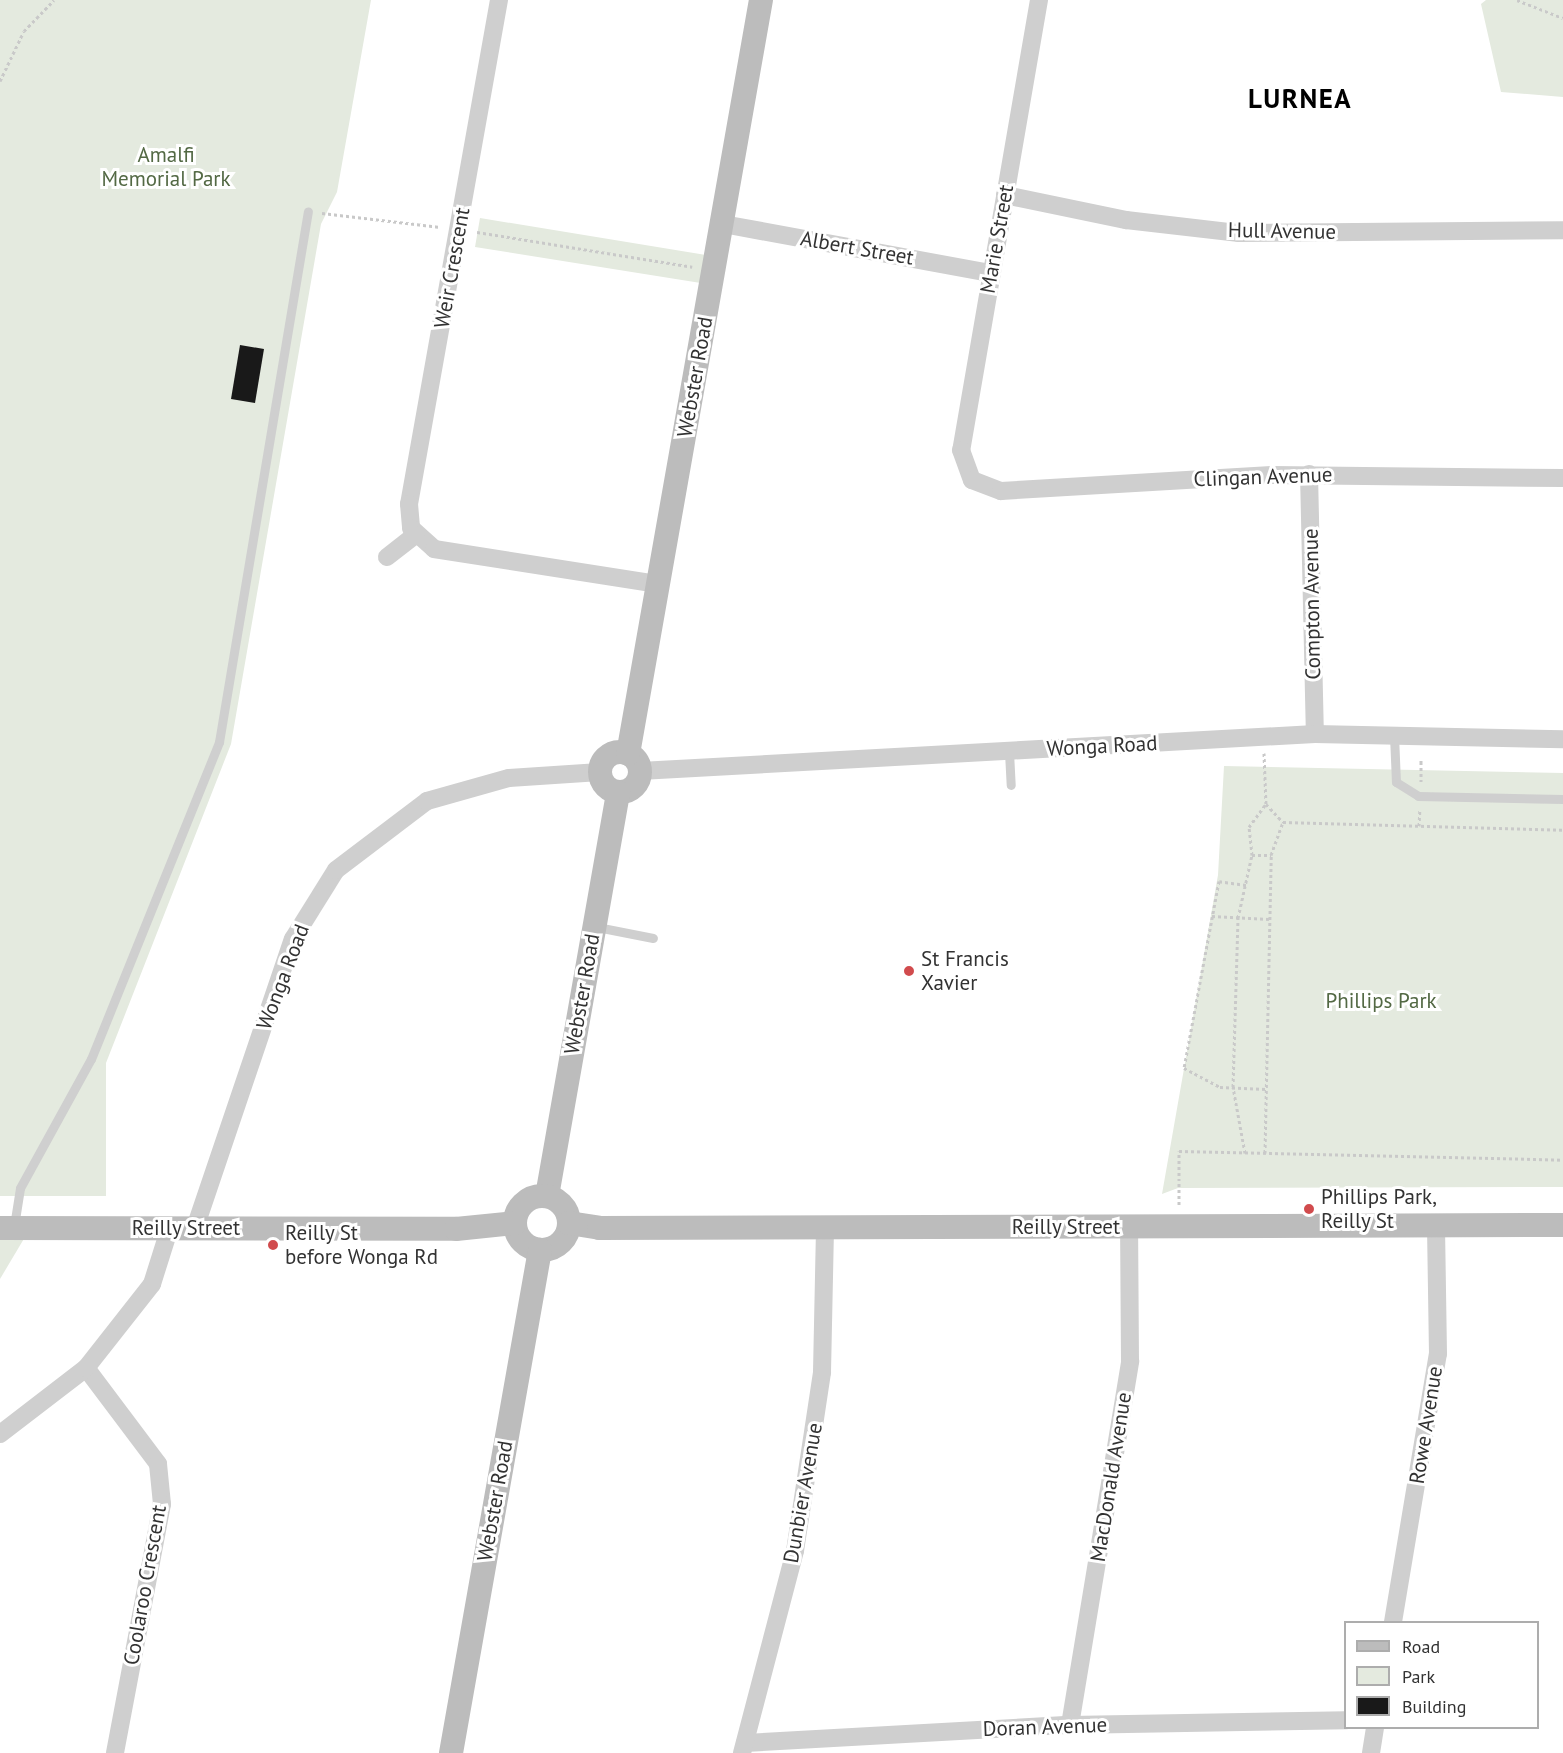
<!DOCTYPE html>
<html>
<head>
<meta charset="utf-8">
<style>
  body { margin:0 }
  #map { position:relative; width:1563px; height:1753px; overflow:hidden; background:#fff; font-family:"PT Sans",sans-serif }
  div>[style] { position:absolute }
  .green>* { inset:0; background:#e4eadf }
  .building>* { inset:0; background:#191919 }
  .path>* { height:3px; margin-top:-1.5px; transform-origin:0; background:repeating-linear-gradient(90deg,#c9c9c9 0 3px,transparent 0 6px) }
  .lane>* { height:9px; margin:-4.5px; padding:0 4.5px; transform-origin:4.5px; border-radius:4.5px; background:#cfcfcf }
  .street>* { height:18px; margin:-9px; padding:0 9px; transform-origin:9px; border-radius:9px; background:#cfcfcf }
  .secondary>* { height:24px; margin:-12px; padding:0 12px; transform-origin:12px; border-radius:12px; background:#bcbcbc }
  .secondary>.ring { margin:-12px; padding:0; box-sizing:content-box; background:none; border:24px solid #bcbcbc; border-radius:50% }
  .dots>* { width:16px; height:16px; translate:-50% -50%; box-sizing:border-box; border:3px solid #fff; border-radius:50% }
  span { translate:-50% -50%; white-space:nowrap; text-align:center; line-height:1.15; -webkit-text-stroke:6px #fff; paint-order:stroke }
  .park-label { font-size:21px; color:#536944 }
  .street-label { font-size:21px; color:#323232 }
  .poi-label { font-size:21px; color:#323232 }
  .left { translate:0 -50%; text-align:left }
  .district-label { font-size:27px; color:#000; font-weight:700; letter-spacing:1.5px }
  .legend { position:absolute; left:1344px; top:1621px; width:195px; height:108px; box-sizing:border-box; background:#fff; border:2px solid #adadad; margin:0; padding:8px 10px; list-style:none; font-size:18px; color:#323232 }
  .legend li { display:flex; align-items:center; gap:12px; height:30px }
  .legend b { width:30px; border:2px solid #adadad }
</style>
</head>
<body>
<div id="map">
  <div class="green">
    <div style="clip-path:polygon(0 0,371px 0,337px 192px,321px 224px,231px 744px,106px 1063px,106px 1196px,0 1196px)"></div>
    <div style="clip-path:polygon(1486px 0,1563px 0,1563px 97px,1501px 92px,1481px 4px)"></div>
    <div style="clip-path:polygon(480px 218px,712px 256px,707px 284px,475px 247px)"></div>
    <div style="clip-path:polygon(1224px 766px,1563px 773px,1563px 1187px,1178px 1188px,1162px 1194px,1218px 875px)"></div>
    <div style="clip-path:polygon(0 1236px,25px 1237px,0 1279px)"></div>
  </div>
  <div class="building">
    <div style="clip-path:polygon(240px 345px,264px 349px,255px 403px,231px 399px)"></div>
  </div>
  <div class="path">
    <div style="left:1517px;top:0;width:49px;rotate:21.4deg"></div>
    <div style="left:0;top:81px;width:55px;rotate:-64.4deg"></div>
    <div style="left:24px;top:31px;width:43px;rotate:-45.9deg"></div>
    <div style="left:322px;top:213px;width:119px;rotate:6.8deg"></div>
    <div style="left:477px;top:232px;width:218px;rotate:9.2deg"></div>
    <div style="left:1264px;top:753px;width:51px;rotate:87.8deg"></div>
    <div style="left:1266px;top:804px;width:25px;rotate:47deg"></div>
    <div style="left:1283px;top:822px;width:280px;rotate:1.6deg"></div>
    <div style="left:1421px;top:782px;width:22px;rotate:-90deg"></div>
    <div style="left:1419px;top:826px;width:17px;rotate:-87deg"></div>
    <div style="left:1252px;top:855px;width:28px;rotate:-96deg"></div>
    <div style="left:1249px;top:827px;width:29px;rotate:-54deg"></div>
    <div style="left:1246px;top:885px;width:27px;rotate:-172deg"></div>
    <div style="left:1219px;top:881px;width:190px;rotate:100.6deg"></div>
    <div style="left:1184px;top:1068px;width:41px;rotate:27.8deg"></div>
    <div style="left:1220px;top:1087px;width:46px;rotate:2.5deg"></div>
    <div style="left:1212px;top:916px;width:57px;rotate:3deg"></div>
    <div style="left:1245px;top:1153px;width:67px;rotate:-100.3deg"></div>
    <div style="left:1233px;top:1087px;width:169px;rotate:-88.3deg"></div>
    <div style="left:1238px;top:918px;width:65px;rotate:-77.5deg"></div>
    <div style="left:1252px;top:855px;width:19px"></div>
    <div style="left:1265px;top:1153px;width:298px;rotate:-88.8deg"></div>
    <div style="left:1271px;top:855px;width:35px;rotate:-70deg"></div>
    <div style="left:1179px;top:1205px;width:54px;rotate:-90deg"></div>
    <div style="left:1179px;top:1151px;width:384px;rotate:1.3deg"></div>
  </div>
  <div class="lane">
    <div style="left:1394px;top:735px;width:47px;rotate:87.6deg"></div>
    <div style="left:1396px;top:782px;width:26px;rotate:32deg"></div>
    <div style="left:1418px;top:796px;width:145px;rotate:1.2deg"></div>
    <div style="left:1009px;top:752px;width:33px;rotate:87deg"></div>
    <div style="left:597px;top:927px;width:57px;rotate:11.1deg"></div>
    <div style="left:14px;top:1226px;width:38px;rotate:-81deg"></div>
    <div style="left:20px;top:1188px;width:147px;rotate:-61.2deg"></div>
    <div style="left:91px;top:1059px;width:342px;rotate:-68deg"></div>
    <div style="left:219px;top:742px;width:538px;rotate:-80.49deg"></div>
  </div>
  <div class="street">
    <div style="left:499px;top:0;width:512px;rotate:100.12deg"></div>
    <div style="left:409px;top:504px;width:24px;rotate:85deg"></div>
    <div style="left:411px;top:528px;width:31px;rotate:42deg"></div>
    <div style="left:434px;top:549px;width:227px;rotate:8.9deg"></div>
    <div style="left:1039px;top:0;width:457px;rotate:99.8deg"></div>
    <div style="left:961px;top:450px;width:32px;rotate:70deg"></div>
    <div style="left:972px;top:480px;width:31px;rotate:21deg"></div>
    <div style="left:1001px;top:491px;width:271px;rotate:-3.4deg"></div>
    <div style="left:1272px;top:475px;width:291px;rotate:0.6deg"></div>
    <div style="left:1005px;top:195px;width:124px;rotate:11.7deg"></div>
    <div style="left:1126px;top:220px;width:114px;rotate:6.6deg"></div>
    <div style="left:1239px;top:233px;width:324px;rotate:-0.5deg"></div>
    <div style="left:723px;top:224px;width:272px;rotate:10.4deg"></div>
    <div style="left:1309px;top:474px;width:260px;rotate:88.7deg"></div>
    <div style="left:387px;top:557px;width:36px;rotate:-38deg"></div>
    <div style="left:640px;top:771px;width:676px;rotate:-3.14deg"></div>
    <div style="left:1315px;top:734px;width:248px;rotate:1.2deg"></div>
    <div style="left:195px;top:1228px;width:305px;rotate:-71.3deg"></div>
    <div style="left:293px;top:939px;width:81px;rotate:-58.1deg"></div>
    <div style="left:336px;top:870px;width:114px;rotate:-37.2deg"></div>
    <div style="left:427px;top:801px;width:85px;rotate:-15.7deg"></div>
    <div style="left:509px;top:778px;width:91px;rotate:-3.8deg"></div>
    <div style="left:86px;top:1368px;width:120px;rotate:53.1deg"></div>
    <div style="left:158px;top:1464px;width:40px;rotate:84.3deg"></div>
    <div style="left:162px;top:1504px;width:253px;rotate:100.7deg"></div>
    <div style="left:0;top:1434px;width:108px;rotate:-37.5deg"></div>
    <div style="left:86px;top:1368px;width:107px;rotate:-51.8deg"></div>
    <div style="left:152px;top:1284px;width:60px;rotate:-72.5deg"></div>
    <div style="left:1393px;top:1622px;width:272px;rotate:-80.5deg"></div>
    <div style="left:1438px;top:1354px;width:129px;rotate:-90.9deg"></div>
    <div style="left:1070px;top:1725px;width:369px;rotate:-80.6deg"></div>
    <div style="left:1130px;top:1361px;width:134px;rotate:-90.4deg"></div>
    <div style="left:745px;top:1743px;width:325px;rotate:-3.2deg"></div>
    <div style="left:1070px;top:1725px;width:276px;rotate:-1deg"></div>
    <div style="left:742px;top:1753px;width:209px;rotate:-75.3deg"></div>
    <div style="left:795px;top:1551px;width:181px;rotate:-81.4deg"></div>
    <div style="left:822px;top:1372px;width:145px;rotate:-88.8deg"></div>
    <div style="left:1371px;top:1753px;width:25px;rotate:-81deg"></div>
  </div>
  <div class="secondary">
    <div class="ring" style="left:600px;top:752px;width:16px;height:16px"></div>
    <div style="left:628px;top:754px;width:766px;rotate:-80deg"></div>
    <div style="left:547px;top:1196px;width:410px;rotate:-80deg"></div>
    <div class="ring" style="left:515px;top:1196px;width:30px;height:30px"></div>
    <div style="left:569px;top:1223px;width:30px;rotate:9deg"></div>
    <div style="left:599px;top:1228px;width:964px;rotate:-0.18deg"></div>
    <div style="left:0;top:1228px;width:456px;rotate:0.1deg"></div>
    <div style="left:456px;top:1229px;width:59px;rotate:-5.8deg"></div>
    <div style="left:451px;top:1753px;width:511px;rotate:-79.97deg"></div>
  </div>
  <div class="dots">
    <div style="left:909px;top:971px;background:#d14b4d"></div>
    <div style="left:1309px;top:1209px;background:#d14b4d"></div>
    <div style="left:273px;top:1245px;background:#d14b4d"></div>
  </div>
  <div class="park-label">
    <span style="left:166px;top:167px">Amalfi<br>Memorial Park</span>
    <span style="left:1381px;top:1001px">Phillips Park</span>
  </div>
  <div class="street-label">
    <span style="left:1282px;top:231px;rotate:1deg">Hull Avenue</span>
    <span style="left:997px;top:239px;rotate:-80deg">Marie Street</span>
    <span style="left:857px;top:248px;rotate:10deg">Albert Street</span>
    <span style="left:452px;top:268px;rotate:-80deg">Weir Crescent</span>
    <span style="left:695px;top:377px;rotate:-80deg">Webster Road</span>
    <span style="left:1263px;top:477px;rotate:-2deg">Clingan Avenue</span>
    <span style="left:1312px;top:604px;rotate:-91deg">Compton Avenue</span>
    <span style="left:1102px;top:746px;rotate:-3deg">Wonga Road</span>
    <span style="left:283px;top:977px;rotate:-69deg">Wonga Road</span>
    <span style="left:582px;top:994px;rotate:-80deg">Webster Road</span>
    <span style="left:1066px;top:1227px">Reilly Street</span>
    <span style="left:186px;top:1228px">Reilly Street</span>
    <span style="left:1426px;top:1425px;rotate:-81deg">Rowe Avenue</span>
    <span style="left:1111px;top:1477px;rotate:-81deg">MacDonald Avenue</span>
    <span style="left:803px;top:1493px;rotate:-80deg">Dunbier Avenue</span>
    <span style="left:495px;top:1501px;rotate:-80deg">Webster Road</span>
    <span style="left:145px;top:1585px;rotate:-80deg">Coolaroo Crescent</span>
    <span style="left:1045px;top:1727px;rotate:-2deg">Doran Avenue</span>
  </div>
  <div class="poi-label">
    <span class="left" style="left:921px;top:971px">St Francis<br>Xavier</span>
    <span class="left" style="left:1321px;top:1209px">Phillips Park,<br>Reilly St</span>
    <span class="left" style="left:285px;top:1245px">Reilly St<br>before Wonga Rd</span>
  </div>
  <div class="district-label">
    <span style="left:1300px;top:99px">LURNEA</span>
  </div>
  <ul class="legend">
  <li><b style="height:8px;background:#bcbcbc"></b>Road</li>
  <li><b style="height:16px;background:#e4eadf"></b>Park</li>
  <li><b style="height:16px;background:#191919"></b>Building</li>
  </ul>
</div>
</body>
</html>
